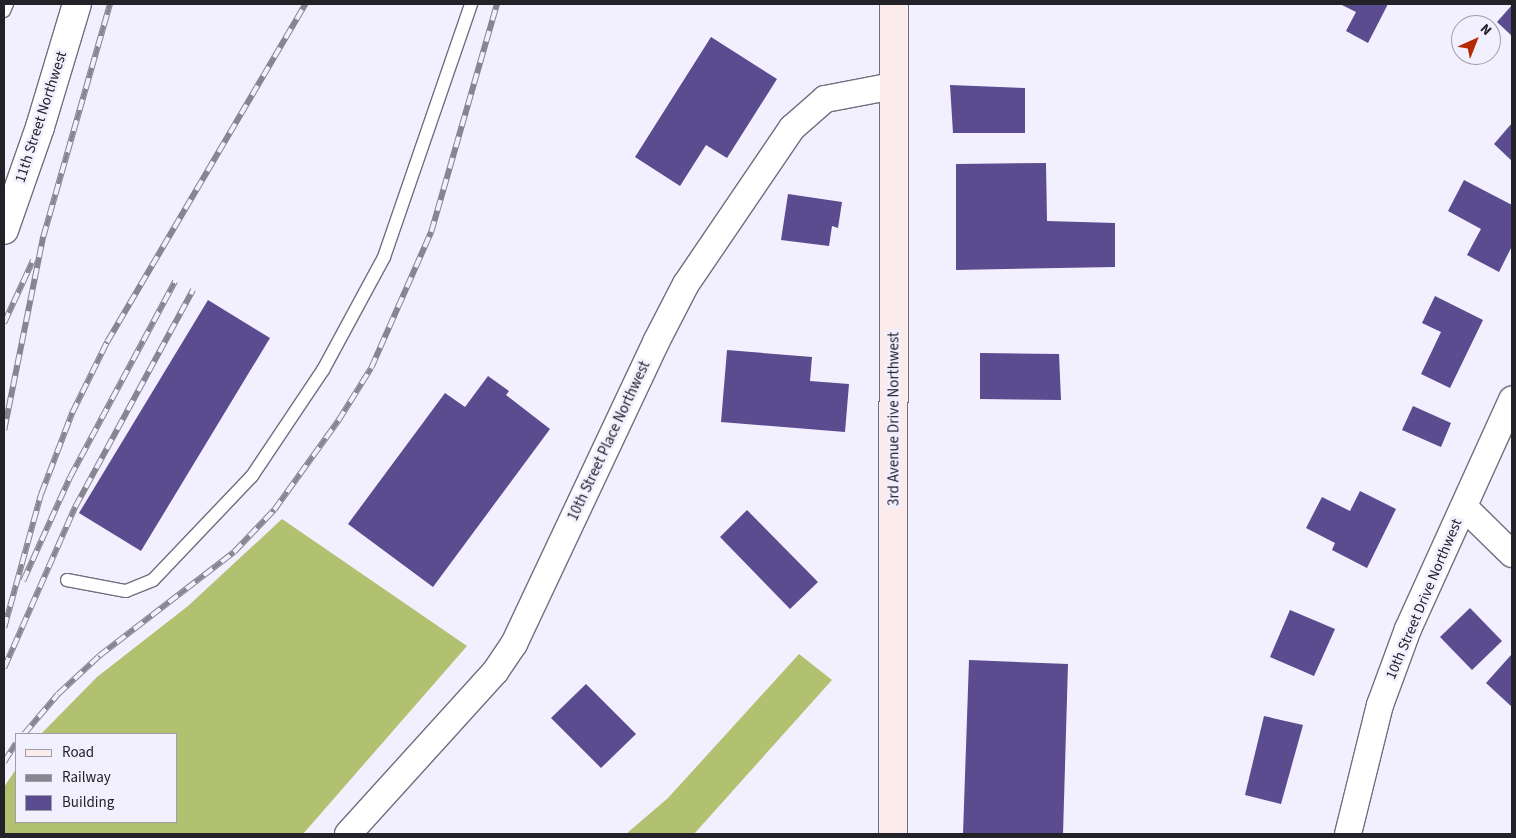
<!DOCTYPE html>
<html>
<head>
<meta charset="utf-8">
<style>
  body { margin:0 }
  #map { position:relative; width:1516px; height:838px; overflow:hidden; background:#f2efff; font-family:"Source Sans 3",sans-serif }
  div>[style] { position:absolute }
  .forest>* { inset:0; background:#b2c16f }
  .building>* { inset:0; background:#5b4b8f }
  .roads { filter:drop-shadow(1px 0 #716f7f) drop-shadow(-1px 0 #716f7f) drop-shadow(0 1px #716f7f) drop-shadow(0 -1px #716f7f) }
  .service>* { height:12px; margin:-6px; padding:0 6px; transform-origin:6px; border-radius:6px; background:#fff }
  .minor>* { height:26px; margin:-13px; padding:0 13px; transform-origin:13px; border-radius:13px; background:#fff }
  .tertiary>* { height:28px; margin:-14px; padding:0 14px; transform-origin:14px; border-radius:14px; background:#fff }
  .secondary>* { height:28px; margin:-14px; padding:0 14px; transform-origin:14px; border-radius:14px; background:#fcebeb }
  .rail>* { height:5.5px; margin-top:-2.75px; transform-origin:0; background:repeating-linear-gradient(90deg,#f2efff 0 11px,#878590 0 22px); box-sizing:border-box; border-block:1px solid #878590 }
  span { translate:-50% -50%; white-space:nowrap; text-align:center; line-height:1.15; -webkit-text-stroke:5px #f2efff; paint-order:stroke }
  .street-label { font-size:15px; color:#232229 }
  .frame { position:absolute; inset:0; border:5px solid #232229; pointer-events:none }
  .legend { position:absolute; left:15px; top:733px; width:162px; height:90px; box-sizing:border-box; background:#f2efff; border:1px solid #9f9da9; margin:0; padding:6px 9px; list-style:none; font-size:15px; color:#232229 }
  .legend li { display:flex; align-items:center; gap:10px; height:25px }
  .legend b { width:25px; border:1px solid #9f9da9 }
  .north { position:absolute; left:1451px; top:15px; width:50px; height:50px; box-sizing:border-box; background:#f2efff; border:1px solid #9f9da9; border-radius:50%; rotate:44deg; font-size:14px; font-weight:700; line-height:20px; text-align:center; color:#232229 }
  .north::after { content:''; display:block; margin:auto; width:18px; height:22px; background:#b52a02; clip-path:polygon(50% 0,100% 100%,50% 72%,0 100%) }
</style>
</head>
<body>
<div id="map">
  <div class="forest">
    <div style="clip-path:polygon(282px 519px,467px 646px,303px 834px,4px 834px,4px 787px,16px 769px,16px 822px,176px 822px,176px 734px,41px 734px,97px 677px,188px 606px)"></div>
    <div style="clip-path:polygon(799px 654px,832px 680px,694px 834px,626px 834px,668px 798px)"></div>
  </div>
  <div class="building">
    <div style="clip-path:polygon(1340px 4px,1388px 4px,1368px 43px,1346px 31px,1356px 12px)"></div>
    <div style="clip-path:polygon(1512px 5px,1512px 36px,1497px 22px)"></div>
    <div style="clip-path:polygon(711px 37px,777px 79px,727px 158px,706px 145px,680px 186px,635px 157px)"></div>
    <div style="clip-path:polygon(950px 85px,1025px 88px,1025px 133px,953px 133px)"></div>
    <div style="clip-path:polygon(1512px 123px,1512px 161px,1494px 144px)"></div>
    <div style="clip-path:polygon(1046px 163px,1047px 221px,1115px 223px,1115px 267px,956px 270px,956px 164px)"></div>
    <div style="clip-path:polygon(1464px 180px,1512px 205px,1512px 246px,1499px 272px,1467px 255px,1481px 229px,1448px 211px)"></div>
    <div style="clip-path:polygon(788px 194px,842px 202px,838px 228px,832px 226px,829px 246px,781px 240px)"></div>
    <div style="clip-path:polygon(1435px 296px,1483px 320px,1450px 388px,1421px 374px,1441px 332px,1422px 323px)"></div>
    <div style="clip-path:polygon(208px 300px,270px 338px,141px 551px,79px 513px)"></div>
    <div style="clip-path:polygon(727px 350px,812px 357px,810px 381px,849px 384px,845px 432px,721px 422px)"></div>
    <div style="clip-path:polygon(980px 353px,1059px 354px,1061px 400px,980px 399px)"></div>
    <div style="clip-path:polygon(488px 376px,509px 391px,506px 395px,550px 429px,433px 587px,348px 524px,445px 393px,465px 407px)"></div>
    <div style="clip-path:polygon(1413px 406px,1451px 423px,1441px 447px,1402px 430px)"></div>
    <div style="clip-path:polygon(1360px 491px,1396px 509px,1367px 568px,1332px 550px,1335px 543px,1306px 528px,1322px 497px,1350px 511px)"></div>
    <div style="clip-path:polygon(747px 510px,818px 582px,790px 609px,720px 537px)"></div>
    <div style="clip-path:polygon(1470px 608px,1502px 641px,1472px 670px,1440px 637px)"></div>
    <div style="clip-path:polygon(1290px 610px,1335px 629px,1314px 676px,1270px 657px)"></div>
    <div style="clip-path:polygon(1511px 655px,1512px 657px,1512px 707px,1486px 683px)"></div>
    <div style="clip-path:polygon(969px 660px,1068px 664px,1063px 834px,963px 834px)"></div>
    <div style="clip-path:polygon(586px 684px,636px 734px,601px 768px,551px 718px)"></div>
    <div style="clip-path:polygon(1264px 716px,1303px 725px,1281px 804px,1245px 795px)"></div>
  </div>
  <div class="roads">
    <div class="service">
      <div style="left:4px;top:11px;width:8px;rotate:-67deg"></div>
      <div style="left:67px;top:580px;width:60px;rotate:10.6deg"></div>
      <div style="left:126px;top:591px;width:29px;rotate:-22deg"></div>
      <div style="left:153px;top:580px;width:144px;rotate:-46.4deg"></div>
      <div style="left:252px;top:476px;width:128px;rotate:-56.2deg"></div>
      <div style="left:323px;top:370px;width:128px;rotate:-61.6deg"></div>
      <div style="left:384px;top:257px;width:268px;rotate:-71deg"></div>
    </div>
    <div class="minor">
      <div style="left:1464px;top:507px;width:67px;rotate:44.4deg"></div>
      <div style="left:348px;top:834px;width:219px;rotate:-47.8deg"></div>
      <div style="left:495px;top:672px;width:34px;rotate:-56deg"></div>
      <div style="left:514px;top:644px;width:334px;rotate:-64.8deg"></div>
      <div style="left:656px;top:342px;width:65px;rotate:-62.7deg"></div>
      <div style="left:686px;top:284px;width:189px;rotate:-55.8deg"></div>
      <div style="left:792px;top:128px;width:44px;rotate:-41.3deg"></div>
      <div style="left:825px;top:99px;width:69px;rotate:-10.8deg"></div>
      <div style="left:1348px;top:834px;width:133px;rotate:-76.1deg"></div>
      <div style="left:1380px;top:705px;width:81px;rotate:-69.8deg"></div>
      <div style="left:1408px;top:629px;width:252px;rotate:-65.6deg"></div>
    </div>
    <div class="tertiary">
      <div style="left:4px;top:230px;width:109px;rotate:-70.7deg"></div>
      <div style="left:40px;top:127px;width:128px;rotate:-73.3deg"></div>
    </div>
    <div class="secondary">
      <div style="left:893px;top:834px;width:830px;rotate:-89.93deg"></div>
    </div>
  </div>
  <div class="rail">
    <div style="left:4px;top:323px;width:69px;rotate:-65.3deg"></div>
    <div style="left:4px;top:430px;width:197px;rotate:-78.6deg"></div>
    <div style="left:43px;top:237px;width:242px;rotate:-74deg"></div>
    <div style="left:23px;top:581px;width:114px;rotate:-65.7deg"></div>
    <div style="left:70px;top:477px;width:222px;rotate:-61.8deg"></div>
    <div style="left:4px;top:628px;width:139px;rotate:-74.6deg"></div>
    <div style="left:41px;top:494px;width:87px;rotate:-69.1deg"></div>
    <div style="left:72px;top:413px;width:79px;rotate:-63.8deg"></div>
    <div style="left:107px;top:342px;width:392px;rotate:-59.6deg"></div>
    <div style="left:4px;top:668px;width:176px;rotate:-66.2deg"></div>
    <div style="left:75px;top:507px;width:247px;rotate:-61.5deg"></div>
    <div style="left:24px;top:734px;width:52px;rotate:-49.6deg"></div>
    <div style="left:58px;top:694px;width:56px;rotate:-42.8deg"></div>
    <div style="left:99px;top:656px;width:170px;rotate:-37.6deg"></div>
    <div style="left:234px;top:552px;width:58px;rotate:-46.4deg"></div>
    <div style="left:274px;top:510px;width:110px;rotate:-54.3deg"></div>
    <div style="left:338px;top:421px;width:62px;rotate:-58.1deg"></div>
    <div style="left:371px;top:368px;width:149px;rotate:-66.2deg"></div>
    <div style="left:431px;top:232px;width:237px;rotate:-73.9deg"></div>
    <div style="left:4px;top:762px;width:22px;rotate:-58deg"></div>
  </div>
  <div class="street-label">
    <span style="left:41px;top:117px;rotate:-72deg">11th Street Northwest</span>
    <span style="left:894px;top:419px;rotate:-90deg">3rd Avenue Drive Northwest</span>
    <span style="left:609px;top:441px;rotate:-65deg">10th Street Place Northwest</span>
    <span style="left:1424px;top:599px;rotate:-67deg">10th Street Drive Northwest</span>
  </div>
  <div class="frame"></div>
  <ul class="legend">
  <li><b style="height:6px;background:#fcebeb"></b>Road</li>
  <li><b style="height:6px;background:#878590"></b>Railway</li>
  <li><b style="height:14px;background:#5b4b8f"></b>Building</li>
  </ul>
  <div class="north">N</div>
</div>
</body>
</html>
